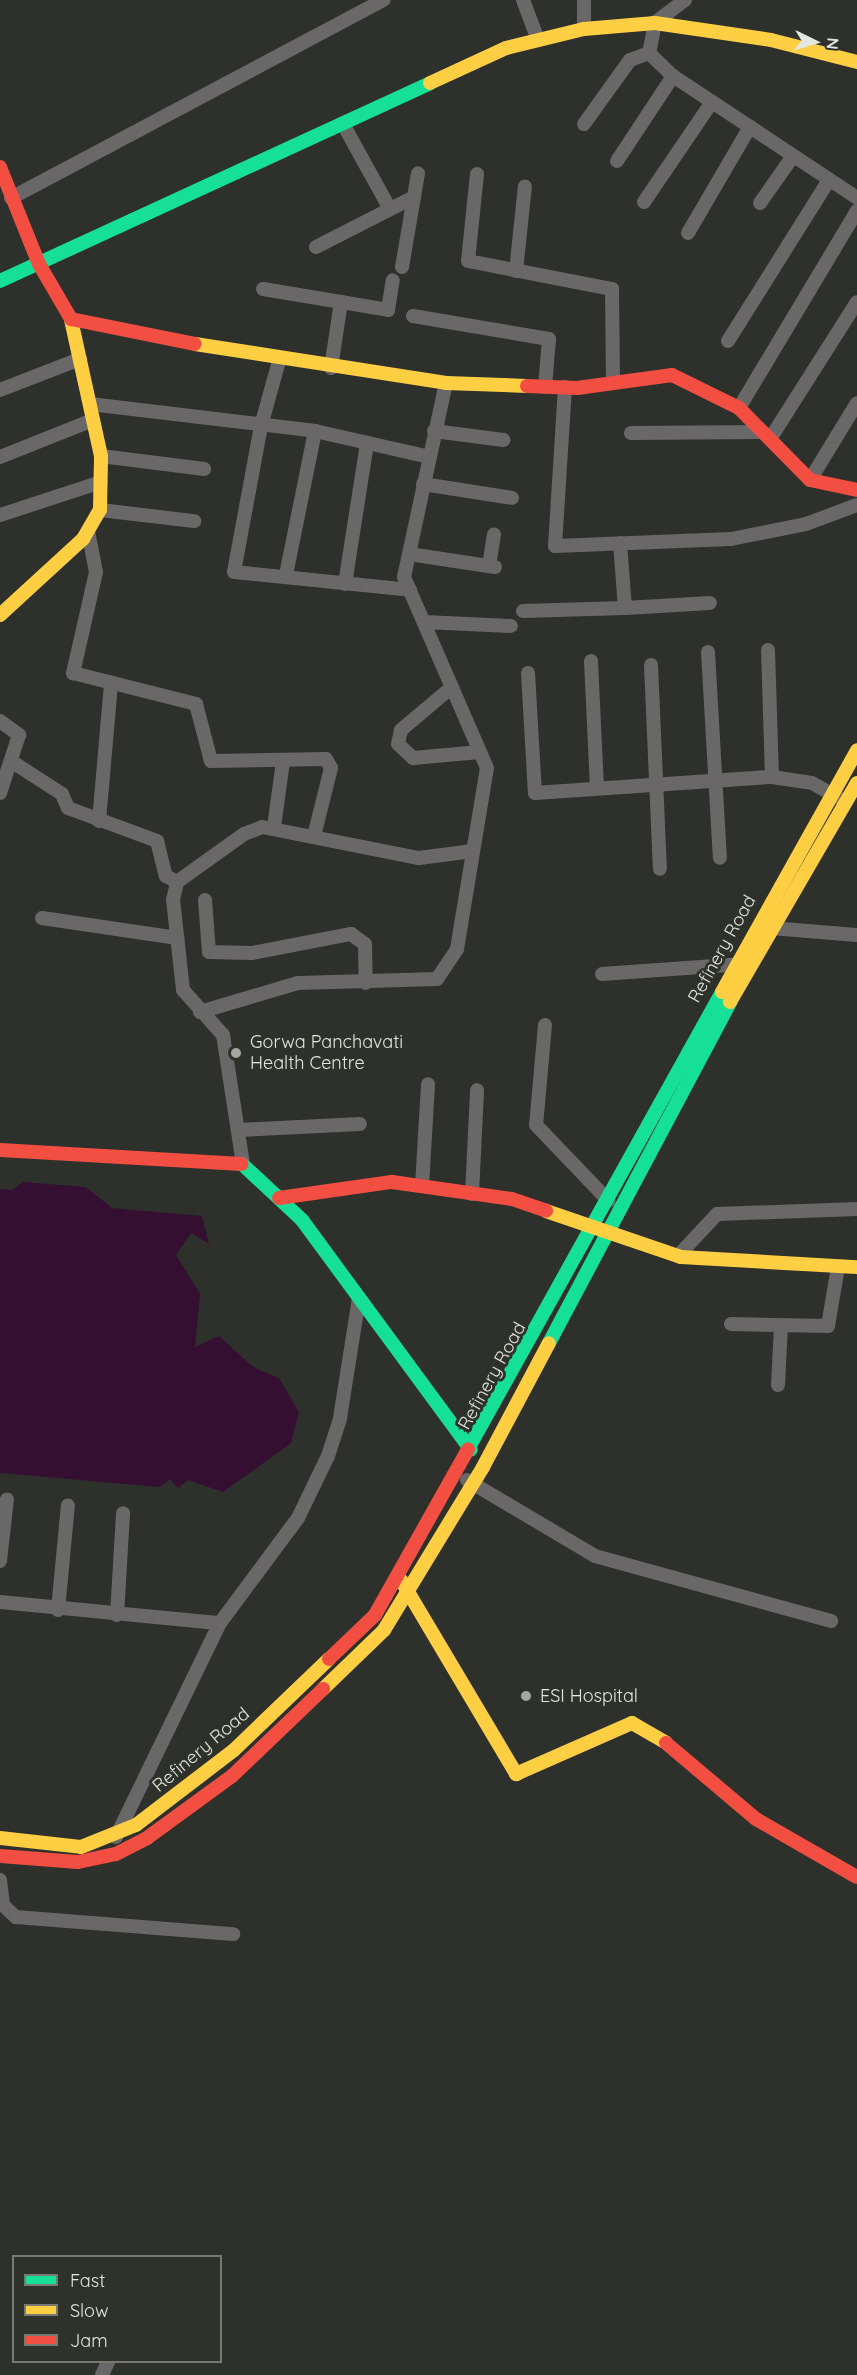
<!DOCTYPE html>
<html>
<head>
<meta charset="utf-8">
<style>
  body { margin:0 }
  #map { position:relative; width:857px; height:2375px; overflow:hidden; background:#2e302c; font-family:Quicksand,sans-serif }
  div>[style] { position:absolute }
  .water>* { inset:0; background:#340f31 }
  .street>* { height:14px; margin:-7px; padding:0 7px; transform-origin:7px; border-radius:7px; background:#696768 }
  .fast>* { height:14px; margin:-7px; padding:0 7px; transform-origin:7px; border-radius:7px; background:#16e098 }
  .slow>* { height:14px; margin:-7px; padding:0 7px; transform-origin:7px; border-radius:7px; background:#ffcf43 }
  .jam>* { height:14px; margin:-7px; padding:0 7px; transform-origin:7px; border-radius:7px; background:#f24e42 }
  .dots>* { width:16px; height:16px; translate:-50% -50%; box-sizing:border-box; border:3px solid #2e322a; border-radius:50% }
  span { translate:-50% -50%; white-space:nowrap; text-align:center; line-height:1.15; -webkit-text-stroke:6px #2e322a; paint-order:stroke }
  .street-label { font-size:18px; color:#e4e6e1 }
  .poi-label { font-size:18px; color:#e4e6e1 }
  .left { translate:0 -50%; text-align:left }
  .legend { position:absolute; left:12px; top:2255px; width:210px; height:108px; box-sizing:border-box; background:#2e322a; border:2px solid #777a73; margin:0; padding:8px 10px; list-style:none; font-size:18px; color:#e4e6e1 }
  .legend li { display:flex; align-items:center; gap:12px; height:30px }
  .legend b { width:30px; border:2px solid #777a73 }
  .north { position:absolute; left:785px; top:12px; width:60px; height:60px; -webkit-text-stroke:4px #2e322a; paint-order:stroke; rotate:95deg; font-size:16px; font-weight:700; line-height:24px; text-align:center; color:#e4e6e1 }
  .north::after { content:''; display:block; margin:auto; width:21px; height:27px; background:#e4e6e1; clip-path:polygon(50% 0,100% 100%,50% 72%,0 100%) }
</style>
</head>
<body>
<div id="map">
  <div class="water">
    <div style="clip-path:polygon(23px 1182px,86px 1187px,112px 1208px,202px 1216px,209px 1244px,191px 1233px,176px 1255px,200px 1294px,195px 1347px,219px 1336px,253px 1367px,279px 1378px,299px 1412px,291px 1443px,223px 1492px,188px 1480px,178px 1488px,170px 1479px,160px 1487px,0 1473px,0 1189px,13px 1190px)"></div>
  </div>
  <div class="street">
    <div style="left:523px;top:0;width:43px;rotate:69.4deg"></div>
    <div style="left:685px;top:0;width:38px;rotate:143deg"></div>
    <div style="left:655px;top:23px;width:31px;rotate:101deg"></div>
    <div style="left:649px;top:53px;width:33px;rotate:44deg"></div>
    <div style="left:673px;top:76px;width:221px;rotate:33.5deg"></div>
    <div style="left:584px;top:29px;width:29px;rotate:-90deg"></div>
    <div style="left:343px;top:124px;width:97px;rotate:61.1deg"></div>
    <div style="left:584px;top:124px;width:79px;rotate:-54.3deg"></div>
    <div style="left:630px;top:60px;width:20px;rotate:-20deg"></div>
    <div style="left:617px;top:161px;width:102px;rotate:-56.6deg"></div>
    <div style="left:477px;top:174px;width:87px;rotate:95.9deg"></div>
    <div style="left:468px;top:261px;width:147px;rotate:11deg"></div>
    <div style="left:612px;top:289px;width:94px;rotate:89.4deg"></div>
    <div style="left:11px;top:198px;width:422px;rotate:-28deg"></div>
    <div style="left:644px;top:202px;width:121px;rotate:-55.8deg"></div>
    <div style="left:760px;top:203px;width:57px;rotate:-54.9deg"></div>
    <div style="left:688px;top:233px;width:123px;rotate:-59.7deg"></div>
    <div style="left:316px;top:247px;width:110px;rotate:-27deg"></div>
    <div style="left:402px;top:267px;width:95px;rotate:-80.3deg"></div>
    <div style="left:516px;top:271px;width:85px;rotate:-84deg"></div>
    <div style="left:263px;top:289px;width:127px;rotate:9.5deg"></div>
    <div style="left:388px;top:310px;width:30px;rotate:-81deg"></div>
    <div style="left:413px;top:316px;width:138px;rotate:9.6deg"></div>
    <div style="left:549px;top:339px;width:48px;rotate:94.8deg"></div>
    <div style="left:728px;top:341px;width:190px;rotate:-57.9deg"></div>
    <div style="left:279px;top:361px;width:67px;rotate:105.5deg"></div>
    <div style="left:261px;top:426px;width:148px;rotate:100.5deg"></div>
    <div style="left:234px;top:572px;width:177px;rotate:5.8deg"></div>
    <div style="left:331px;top:368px;width:67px;rotate:-81.4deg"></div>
    <div style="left:565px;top:387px;width:159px;rotate:93.6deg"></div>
    <div style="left:555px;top:546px;width:176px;rotate:-2.3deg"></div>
    <div style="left:731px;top:539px;width:76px;rotate:-11.3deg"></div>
    <div style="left:806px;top:524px;width:54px;rotate:-20.4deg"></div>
    <div style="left:0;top:390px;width:86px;rotate:-21.2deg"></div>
    <div style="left:90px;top:404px;width:227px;rotate:6.8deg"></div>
    <div style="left:315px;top:431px;width:117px;rotate:12.8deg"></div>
    <div style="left:739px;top:408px;width:230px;rotate:-59.1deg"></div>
    <div style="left:434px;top:431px;width:70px;rotate:7.4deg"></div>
    <div style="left:631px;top:433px;width:131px;rotate:-0.4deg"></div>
    <div style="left:770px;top:439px;width:162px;rotate:-57.6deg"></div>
    <div style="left:101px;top:456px;width:104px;rotate:7.2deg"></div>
    <div style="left:0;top:457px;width:100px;rotate:-21.7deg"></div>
    <div style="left:810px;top:480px;width:90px;rotate:-58.6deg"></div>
    <div style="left:423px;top:484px;width:90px;rotate:8.9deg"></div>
    <div style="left:100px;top:510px;width:95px;rotate:6.7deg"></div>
    <div style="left:0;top:515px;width:106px;rotate:-18.1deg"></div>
    <div style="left:88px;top:531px;width:42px;rotate:79deg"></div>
    <div style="left:96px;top:572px;width:104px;rotate:102.8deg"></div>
    <div style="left:73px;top:673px;width:127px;rotate:14.1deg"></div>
    <div style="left:196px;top:704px;width:59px;rotate:75.3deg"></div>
    <div style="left:211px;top:761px;width:115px;rotate:-1deg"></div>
    <div style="left:326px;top:759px;width:10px;rotate:61deg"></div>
    <div style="left:331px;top:768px;width:70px;rotate:104deg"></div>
    <div style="left:409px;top:554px;width:87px;rotate:8.6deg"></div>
    <div style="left:489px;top:566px;width:32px;rotate:-81deg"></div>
    <div style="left:286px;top:575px;width:147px;rotate:-78.6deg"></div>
    <div style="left:345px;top:584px;width:143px;rotate:-81.1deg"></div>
    <div style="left:625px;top:608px;width:85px;rotate:-3.4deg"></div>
    <div style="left:523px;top:611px;width:102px;rotate:-1.7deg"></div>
    <div style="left:625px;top:608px;width:65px;rotate:-94.4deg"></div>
    <div style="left:424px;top:622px;width:87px;rotate:2.6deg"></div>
    <div style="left:768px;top:650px;width:127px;rotate:88.2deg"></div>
    <div style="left:708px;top:652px;width:206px;rotate:86.7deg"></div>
    <div style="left:591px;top:661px;width:127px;rotate:87.3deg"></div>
    <div style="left:651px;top:665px;width:204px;rotate:87.5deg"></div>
    <div style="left:528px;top:673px;width:120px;rotate:86.7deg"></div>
    <div style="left:535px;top:793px;width:238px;rotate:-3.9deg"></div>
    <div style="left:772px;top:777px;width:40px;rotate:8.5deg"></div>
    <div style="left:812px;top:783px;width:29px;rotate:29deg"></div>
    <div style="left:452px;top:687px;width:67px;rotate:139.9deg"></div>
    <div style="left:401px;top:730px;width:14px;rotate:102deg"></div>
    <div style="left:398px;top:744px;width:21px;rotate:43deg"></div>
    <div style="left:413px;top:758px;width:67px;rotate:-5.1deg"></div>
    <div style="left:0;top:721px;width:24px;rotate:36deg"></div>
    <div style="left:19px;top:735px;width:61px;rotate:108.1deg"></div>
    <div style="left:11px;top:761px;width:61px;rotate:32.9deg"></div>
    <div style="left:62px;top:794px;width:15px;rotate:67deg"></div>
    <div style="left:68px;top:808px;width:95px;rotate:20.3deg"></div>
    <div style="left:157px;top:841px;width:36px;rotate:76deg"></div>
    <div style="left:166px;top:876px;width:13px;rotate:29deg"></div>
    <div style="left:99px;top:821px;width:139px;rotate:-85deg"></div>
    <div style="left:274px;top:827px;width:67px;rotate:-82.2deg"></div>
    <div style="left:205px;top:900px;width:52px;rotate:85.6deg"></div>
    <div style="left:209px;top:952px;width:43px;rotate:1.3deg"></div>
    <div style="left:252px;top:953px;width:101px;rotate:-10.9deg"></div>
    <div style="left:351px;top:934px;width:17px;rotate:36deg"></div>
    <div style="left:365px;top:944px;width:39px;rotate:89deg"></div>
    <div style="left:42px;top:918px;width:137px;rotate:8.4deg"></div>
    <div style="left:771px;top:928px;width:86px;rotate:4.7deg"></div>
    <div style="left:602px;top:974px;width:141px;rotate:-4.1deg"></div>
    <div style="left:200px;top:1012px;width:102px;rotate:-16.5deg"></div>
    <div style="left:298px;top:983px;width:139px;rotate:-1.6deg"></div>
    <div style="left:437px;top:979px;width:36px;rotate:-56deg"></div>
    <div style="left:457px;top:949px;width:183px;rotate:-80.6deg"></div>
    <div style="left:487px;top:768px;width:208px;rotate:-113.5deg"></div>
    <div style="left:404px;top:577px;width:198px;rotate:-77.8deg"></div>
    <div style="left:545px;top:1025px;width:100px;rotate:95.1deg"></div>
    <div style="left:536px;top:1125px;width:105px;rotate:46.2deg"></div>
    <div style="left:238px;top:1130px;width:122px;rotate:-2.8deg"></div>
    <div style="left:243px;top:1164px;width:131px;rotate:-98.8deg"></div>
    <div style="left:223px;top:1035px;width:60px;rotate:-131.6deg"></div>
    <div style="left:183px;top:990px;width:91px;rotate:-96.3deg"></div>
    <div style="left:173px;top:900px;width:18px;rotate:-77deg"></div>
    <div style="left:177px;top:882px;width:82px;rotate:-35.6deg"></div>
    <div style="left:244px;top:834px;width:19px;rotate:-21deg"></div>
    <div style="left:262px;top:827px;width:160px;rotate:11.2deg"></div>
    <div style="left:419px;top:858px;width:54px;rotate:-7.4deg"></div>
    <div style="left:422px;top:1186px;width:102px;rotate:-86.6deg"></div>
    <div style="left:472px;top:1194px;width:104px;rotate:-87.2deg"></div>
    <div style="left:678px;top:1256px;width:57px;rotate:-47.1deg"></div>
    <div style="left:717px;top:1214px;width:140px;rotate:-2deg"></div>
    <div style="left:731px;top:1324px;width:97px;rotate:1.2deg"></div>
    <div style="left:828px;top:1326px;width:60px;rotate:-80.4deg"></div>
    <div style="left:778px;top:1385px;width:59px;rotate:-87.1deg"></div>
    <div style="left:467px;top:1480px;width:149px;rotate:30.7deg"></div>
    <div style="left:595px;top:1556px;width:245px;rotate:15.4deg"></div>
    <div style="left:0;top:1561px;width:62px;rotate:-83.6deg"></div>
    <div style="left:0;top:1602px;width:221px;rotate:5.5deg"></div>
    <div style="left:58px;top:1610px;width:105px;rotate:-84.6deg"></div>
    <div style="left:117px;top:1615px;width:102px;rotate:-86.6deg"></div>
    <div style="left:116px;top:1837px;width:238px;rotate:-64.1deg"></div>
    <div style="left:220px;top:1623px;width:131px;rotate:-53.4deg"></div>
    <div style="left:298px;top:1518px;width:69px;rotate:-64.2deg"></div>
    <div style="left:328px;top:1456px;width:40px;rotate:-72deg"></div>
    <div style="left:340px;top:1418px;width:121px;rotate:-81deg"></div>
    <div style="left:0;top:1880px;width:25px;rotate:83deg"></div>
    <div style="left:3px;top:1905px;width:18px;rotate:43deg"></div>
    <div style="left:16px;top:1917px;width:218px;rotate:4.5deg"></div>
    <div style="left:102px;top:2375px;width:14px;rotate:-65deg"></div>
  </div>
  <div class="fast">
    <div style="left:0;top:281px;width:473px;rotate:-24.7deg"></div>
    <div style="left:242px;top:1164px;width:82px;rotate:43deg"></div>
    <div style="left:302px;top:1220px;width:285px;rotate:53.7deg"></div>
    <div style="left:549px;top:1343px;width:386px;rotate:-62deg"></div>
    <div style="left:468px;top:1449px;width:523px;rotate:-60.93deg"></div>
  </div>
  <div class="slow">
    <div style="left:430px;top:83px;width:84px;rotate:-24.7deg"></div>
    <div style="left:506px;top:48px;width:80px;rotate:-13.7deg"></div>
    <div style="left:584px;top:29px;width:71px;rotate:-4.8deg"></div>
    <div style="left:655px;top:23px;width:117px;rotate:8.3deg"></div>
    <div style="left:771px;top:40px;width:89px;rotate:14.3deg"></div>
    <div style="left:195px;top:344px;width:254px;rotate:8.8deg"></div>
    <div style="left:446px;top:383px;width:81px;rotate:2.1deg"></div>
    <div style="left:0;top:615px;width:113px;rotate:-42.5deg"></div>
    <div style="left:83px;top:539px;width:34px;rotate:-60deg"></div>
    <div style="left:100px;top:510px;width:54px;rotate:-88.9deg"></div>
    <div style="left:101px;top:456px;width:140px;rotate:-102.4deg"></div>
    <div style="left:722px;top:992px;width:277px;rotate:-60.8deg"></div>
    <div style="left:730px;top:1002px;width:253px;rotate:-59.9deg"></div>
    <div style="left:546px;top:1211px;width:143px;rotate:18.8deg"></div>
    <div style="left:681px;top:1257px;width:176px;rotate:3.3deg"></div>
    <div style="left:401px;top:1580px;width:226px;rotate:59.3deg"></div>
    <div style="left:516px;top:1774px;width:127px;rotate:-23.7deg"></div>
    <div style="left:632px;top:1723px;width:39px;rotate:30deg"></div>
    <div style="left:323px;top:1689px;width:85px;rotate:-44deg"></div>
    <div style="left:384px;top:1630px;width:191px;rotate:-58.7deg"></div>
    <div style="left:483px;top:1467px;width:140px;rotate:-62deg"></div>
    <div style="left:0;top:1838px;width:81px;rotate:6.3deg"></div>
    <div style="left:81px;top:1847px;width:59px;rotate:-21.8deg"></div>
    <div style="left:136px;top:1825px;width:123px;rotate:-37.4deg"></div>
    <div style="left:234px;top:1750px;width:132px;rotate:-43.8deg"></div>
  </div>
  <div class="jam">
    <div style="left:0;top:167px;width:105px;rotate:68.1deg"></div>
    <div style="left:39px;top:264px;width:64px;rotate:59.8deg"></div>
    <div style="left:71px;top:319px;width:126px;rotate:11.4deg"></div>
    <div style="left:527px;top:386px;width:50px;rotate:2.3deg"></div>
    <div style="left:577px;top:388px;width:96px;rotate:-7.8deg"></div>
    <div style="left:672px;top:375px;width:75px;rotate:26.2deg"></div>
    <div style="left:739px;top:408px;width:101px;rotate:45.4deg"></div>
    <div style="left:810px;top:480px;width:48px;rotate:12deg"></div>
    <div style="left:0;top:1150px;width:242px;rotate:3.3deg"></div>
    <div style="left:279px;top:1198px;width:114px;rotate:-8.1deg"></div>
    <div style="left:392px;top:1182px;width:121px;rotate:8.1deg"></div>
    <div style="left:512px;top:1199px;width:36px;rotate:19deg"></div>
    <div style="left:329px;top:1659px;width:64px;rotate:-43.7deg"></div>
    <div style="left:375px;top:1615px;width:190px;rotate:-60.7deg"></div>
    <div style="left:666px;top:1743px;width:118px;rotate:40.2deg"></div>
    <div style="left:756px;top:1819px;width:116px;rotate:29.9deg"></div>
    <div style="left:0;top:1856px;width:78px;rotate:4.4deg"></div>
    <div style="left:78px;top:1862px;width:39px;rotate:-12deg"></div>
    <div style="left:116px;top:1854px;width:35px;rotate:-27deg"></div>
    <div style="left:147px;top:1838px;width:105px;rotate:-36.1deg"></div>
    <div style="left:232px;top:1776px;width:126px;rotate:-43.7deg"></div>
  </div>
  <div class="dots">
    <div style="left:236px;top:1053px;background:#a4a6a2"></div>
    <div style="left:526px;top:1696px;background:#a4a6a2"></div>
  </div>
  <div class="street-label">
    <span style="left:722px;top:949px;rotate:-61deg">Refinery Road</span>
    <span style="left:492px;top:1376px;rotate:-61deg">Refinery Road</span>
    <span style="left:201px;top:1750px;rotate:-40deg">Refinery Road</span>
  </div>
  <div class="poi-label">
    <span class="left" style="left:250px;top:1053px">Gorwa Panchavati<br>Health Centre</span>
    <span class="left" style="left:540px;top:1696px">ESI Hospital</span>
  </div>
  <ul class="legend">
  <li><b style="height:8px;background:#16e098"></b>Fast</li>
  <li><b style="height:8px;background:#ffcf43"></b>Slow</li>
  <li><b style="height:8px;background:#f24e42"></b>Jam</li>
  </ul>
  <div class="north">N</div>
</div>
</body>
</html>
